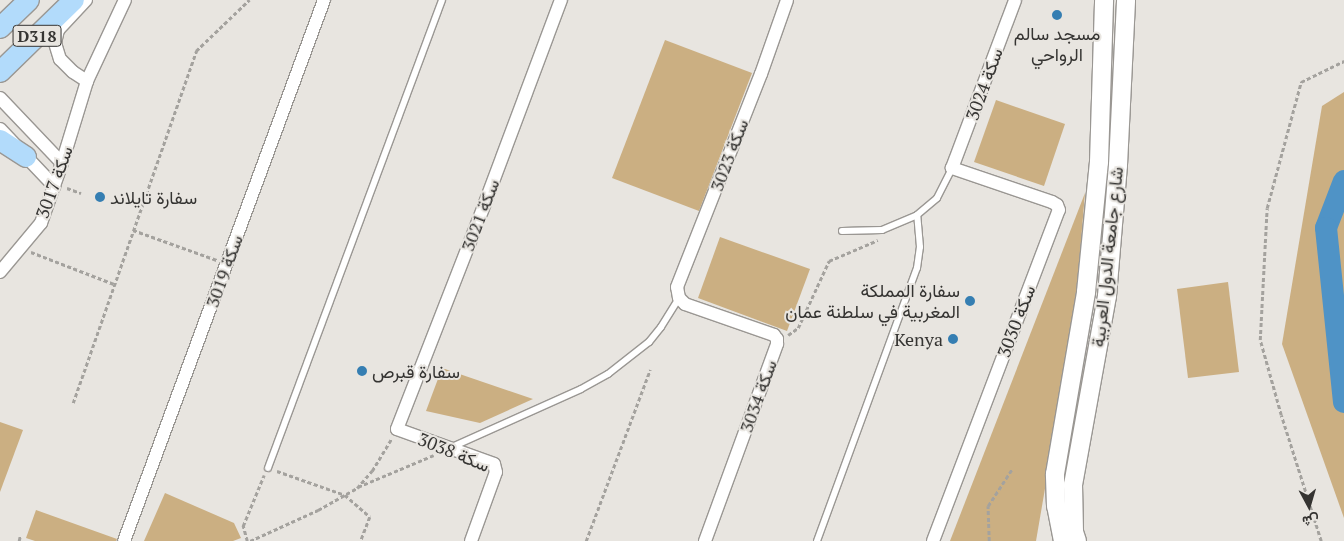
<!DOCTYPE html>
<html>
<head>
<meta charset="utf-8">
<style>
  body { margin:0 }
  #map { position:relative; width:1344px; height:541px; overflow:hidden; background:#e8e5e0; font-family:"PT Serif",Vazirmatn,serif }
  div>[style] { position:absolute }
  .green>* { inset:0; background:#cbaf82 }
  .river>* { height:22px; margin:-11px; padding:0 11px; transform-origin:11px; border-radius:11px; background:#4f93c6 }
  .path>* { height:2.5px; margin-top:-1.25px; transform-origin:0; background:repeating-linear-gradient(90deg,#a4a29e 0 4px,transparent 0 6.5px) }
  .roads { filter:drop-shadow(1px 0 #9a9793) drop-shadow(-1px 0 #9a9793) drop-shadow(0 1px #9a9793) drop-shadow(0 -1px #9a9793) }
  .lane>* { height:6px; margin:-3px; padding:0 3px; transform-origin:3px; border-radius:3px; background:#fff }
  .street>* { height:12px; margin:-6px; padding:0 6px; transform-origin:6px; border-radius:6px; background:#fff }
  .secondary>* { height:18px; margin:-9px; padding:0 9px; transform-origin:9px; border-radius:9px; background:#fff }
  .primary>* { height:20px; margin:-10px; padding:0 10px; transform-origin:10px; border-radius:10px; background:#b2dbfb }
  .dots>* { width:14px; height:14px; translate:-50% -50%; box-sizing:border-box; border:2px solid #e8e5e0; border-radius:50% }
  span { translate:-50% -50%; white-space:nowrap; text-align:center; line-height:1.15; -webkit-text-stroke:4px #e8e5e0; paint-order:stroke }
  .shield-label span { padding:1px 4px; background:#e8e5e0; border:1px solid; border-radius:4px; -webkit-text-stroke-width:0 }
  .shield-label { font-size:16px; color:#353432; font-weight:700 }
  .poi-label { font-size:18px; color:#353432 }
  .left { translate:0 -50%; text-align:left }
  .right { translate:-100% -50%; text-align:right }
  .street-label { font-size:18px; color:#353432 }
  .north { position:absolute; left:1284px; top:481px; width:50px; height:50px; -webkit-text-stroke:4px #e8e5e0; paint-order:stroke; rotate:174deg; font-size:14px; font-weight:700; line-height:20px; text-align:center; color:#353432 }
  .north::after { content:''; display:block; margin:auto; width:18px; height:22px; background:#353432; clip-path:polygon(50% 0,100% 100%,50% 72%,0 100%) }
</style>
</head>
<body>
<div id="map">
  <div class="green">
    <div style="clip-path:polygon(665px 40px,752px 73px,699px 211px,612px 178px)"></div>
    <div style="clip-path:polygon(1344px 92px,1344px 518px,1282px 344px,1322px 106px)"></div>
    <div style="clip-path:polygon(996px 100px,1065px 124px,1044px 186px,974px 162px)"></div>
    <div style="clip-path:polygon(1085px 193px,1078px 277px,1064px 378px,1036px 541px,950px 541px)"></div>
    <div style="clip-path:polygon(720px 237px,810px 269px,787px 331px,698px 298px)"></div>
    <div style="clip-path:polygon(1228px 282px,1239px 372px,1188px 378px,1177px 289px)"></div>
    <div style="clip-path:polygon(442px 368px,533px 399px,480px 423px,426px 411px)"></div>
    <div style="clip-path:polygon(0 422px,23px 430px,0 492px)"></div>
    <div style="clip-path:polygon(165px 493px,234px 523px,241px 538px,233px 541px,144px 541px)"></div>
    <div style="clip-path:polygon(36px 510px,117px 539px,116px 541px,35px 541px,26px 538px)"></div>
  </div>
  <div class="river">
    <div style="left:1344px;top:181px;width:50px;rotate:111deg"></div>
    <div style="left:1326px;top:228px;width:175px;rotate:84.1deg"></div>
  </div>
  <div class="path">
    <div style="left:67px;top:188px;width:15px;rotate:20deg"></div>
    <div style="left:133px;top:230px;width:89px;rotate:19.7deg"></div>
    <div style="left:31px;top:252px;width:89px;rotate:21.1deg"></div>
    <div style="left:788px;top:335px;width:12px;rotate:-35deg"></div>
    <div style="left:798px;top:328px;width:74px;rotate:-65.2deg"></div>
    <div style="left:829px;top:261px;width:53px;rotate:-23.2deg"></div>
    <div style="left:73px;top:403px;width:373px;rotate:-70.7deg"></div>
    <div style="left:196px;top:51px;width:74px;rotate:-43.9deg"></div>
    <div style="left:277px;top:471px;width:72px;rotate:19.4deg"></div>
    <div style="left:345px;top:495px;width:33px;rotate:41deg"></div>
    <div style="left:370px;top:517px;width:26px;rotate:111deg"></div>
    <div style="left:358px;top:487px;width:82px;rotate:-22.8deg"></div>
    <div style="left:19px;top:541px;width:5px;rotate:-79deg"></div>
    <div style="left:247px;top:541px;width:16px;rotate:-105deg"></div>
    <div style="left:243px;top:526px;width:55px;rotate:-67.6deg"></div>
    <div style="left:250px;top:541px;width:75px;rotate:-24.5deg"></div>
    <div style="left:318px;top:510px;width:45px;rotate:-29.4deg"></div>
    <div style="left:357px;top:488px;width:23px;rotate:-49deg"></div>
    <div style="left:372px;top:471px;width:37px;rotate:-59deg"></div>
    <div style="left:586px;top:541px;width:183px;rotate:-69.5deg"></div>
    <div style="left:989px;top:541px;width:35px;rotate:-92deg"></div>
    <div style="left:988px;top:506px;width:44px;rotate:-57deg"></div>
    <div style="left:1321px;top:541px;width:132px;rotate:-107.6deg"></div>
    <div style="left:1281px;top:415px;width:78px;rotate:-105.6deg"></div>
    <div style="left:1260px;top:340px;width:132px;rotate:-87deg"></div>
    <div style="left:1267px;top:208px;width:131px;rotate:-74.9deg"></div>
    <div style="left:1301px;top:82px;width:48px;rotate:-26deg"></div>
  </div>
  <div class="roads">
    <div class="lane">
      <div style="left:842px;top:231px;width:40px;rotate:-1.4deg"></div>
      <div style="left:882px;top:230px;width:38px;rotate:-23deg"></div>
      <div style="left:917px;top:215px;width:26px;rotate:-40deg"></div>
      <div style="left:937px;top:198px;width:34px;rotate:-63deg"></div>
      <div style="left:452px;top:447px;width:141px;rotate:-24.2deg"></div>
      <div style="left:581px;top:389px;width:31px;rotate:-29deg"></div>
      <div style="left:608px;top:374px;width:52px;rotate:-38deg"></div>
      <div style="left:649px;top:342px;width:19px;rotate:-51deg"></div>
      <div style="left:661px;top:327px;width:34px;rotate:-58deg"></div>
      <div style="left:268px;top:468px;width:499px;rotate:-69.6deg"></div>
      <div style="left:817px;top:541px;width:291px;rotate:-69.9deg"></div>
      <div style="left:917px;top:268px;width:21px;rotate:-82deg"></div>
      <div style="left:920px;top:247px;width:32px;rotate:-95deg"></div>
    </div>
    <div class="street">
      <div style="left:86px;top:0;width:41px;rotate:133deg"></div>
      <div style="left:58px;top:30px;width:13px;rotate:103deg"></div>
      <div style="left:55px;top:43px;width:17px;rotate:73deg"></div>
      <div style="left:60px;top:59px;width:18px;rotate:45deg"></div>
      <div style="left:73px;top:72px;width:17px;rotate:33deg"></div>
      <div style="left:0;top:98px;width:90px;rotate:46.4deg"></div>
      <div style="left:0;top:129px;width:79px;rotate:46.5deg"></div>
      <div style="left:0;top:272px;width:64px;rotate:-50.1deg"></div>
      <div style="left:41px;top:223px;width:64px;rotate:-70.7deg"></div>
      <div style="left:62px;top:163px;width:86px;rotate:-73deg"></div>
      <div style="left:87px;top:81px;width:89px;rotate:-64.9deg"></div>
      <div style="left:124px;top:541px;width:577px;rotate:-69.71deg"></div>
      <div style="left:471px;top:541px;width:73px;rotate:-70.1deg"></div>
      <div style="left:496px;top:472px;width:8px;rotate:-104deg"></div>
      <div style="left:494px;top:464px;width:103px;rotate:-160.2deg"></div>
      <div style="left:397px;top:429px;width:243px;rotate:-68.7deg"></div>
      <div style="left:485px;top:203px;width:217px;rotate:-69.5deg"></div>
      <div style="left:705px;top:541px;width:210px;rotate:-69.9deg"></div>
      <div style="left:777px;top:344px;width:5px;rotate:-90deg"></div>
      <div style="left:777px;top:339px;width:5px;rotate:-127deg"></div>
      <div style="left:774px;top:335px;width:94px;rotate:-160.8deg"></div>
      <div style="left:685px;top:304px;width:8px;rotate:-135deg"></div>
      <div style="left:679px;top:298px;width:11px;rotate:-100deg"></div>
      <div style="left:677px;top:287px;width:229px;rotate:-68.5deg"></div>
      <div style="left:761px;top:74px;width:78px;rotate:-70.6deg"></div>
      <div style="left:933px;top:541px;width:354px;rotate:-69.2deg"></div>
      <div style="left:1059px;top:210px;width:5px;rotate:-112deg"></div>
      <div style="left:1057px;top:205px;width:6px;rotate:-149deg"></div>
      <div style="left:1052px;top:202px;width:106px;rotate:-161.2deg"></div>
      <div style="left:952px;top:168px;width:179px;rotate:-69.4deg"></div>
    </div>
    <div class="secondary">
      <div style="left:1063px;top:541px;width:36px;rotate:-101deg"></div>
      <div style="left:1056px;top:506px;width:32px;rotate:-92deg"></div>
      <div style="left:1055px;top:474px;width:185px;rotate:-80.3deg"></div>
      <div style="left:1086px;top:292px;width:131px;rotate:-84.3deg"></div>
      <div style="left:1099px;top:162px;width:162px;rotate:-88.2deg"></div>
      <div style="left:1077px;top:541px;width:9px;rotate:-108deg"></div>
      <div style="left:1074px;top:532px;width:47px;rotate:-91.2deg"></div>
      <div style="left:1073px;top:485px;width:192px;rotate:-79.8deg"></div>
      <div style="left:1107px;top:296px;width:131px;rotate:-85.2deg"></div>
      <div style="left:1118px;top:165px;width:165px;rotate:-87.2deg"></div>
    </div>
    <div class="primary">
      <div style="left:0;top:28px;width:40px;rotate:-44deg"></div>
      <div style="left:0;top:72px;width:103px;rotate:-44.2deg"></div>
      <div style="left:0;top:140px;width:31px;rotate:33deg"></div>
    </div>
  </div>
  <div class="dots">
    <div style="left:1057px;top:15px;background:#357eb2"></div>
    <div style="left:100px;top:197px;background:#357eb2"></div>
    <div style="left:970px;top:301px;background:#357eb2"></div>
    <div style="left:953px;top:339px;background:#357eb2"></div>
    <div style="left:362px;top:371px;background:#357eb2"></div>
  </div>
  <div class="shield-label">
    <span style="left:37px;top:36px">D318</span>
  </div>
  <div class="poi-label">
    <span style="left:1057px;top:44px">مسجد سالم<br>الرواحي</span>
    <span class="left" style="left:110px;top:197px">سفارة تايلاند</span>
    <span class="right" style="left:960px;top:301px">سفارة المملكة<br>المغربية في سلطنة عمان</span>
    <span class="right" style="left:943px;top:339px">Kenya</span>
    <span class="left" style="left:372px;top:371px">سفارة قبرص</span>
  </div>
  <div class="street-label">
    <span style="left:984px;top:84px;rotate:-70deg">سكة 3024</span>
    <span style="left:729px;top:155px;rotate:-69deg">سكة 3023</span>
    <span style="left:54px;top:182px;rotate:-70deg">سكة 3017</span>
    <span style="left:480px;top:215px;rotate:-69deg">سكة 3021</span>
    <span style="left:1107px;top:257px;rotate:-84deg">شارع جامعة الدول العربية</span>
    <span style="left:224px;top:271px;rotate:-70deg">سكة 3019</span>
    <span style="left:1016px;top:321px;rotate:-69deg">سكة 3030</span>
    <span style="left:758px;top:396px;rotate:-70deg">سكة 3034</span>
    <span style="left:454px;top:452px;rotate:22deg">سكة 3038</span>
  </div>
  <div class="north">ش</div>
</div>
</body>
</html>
